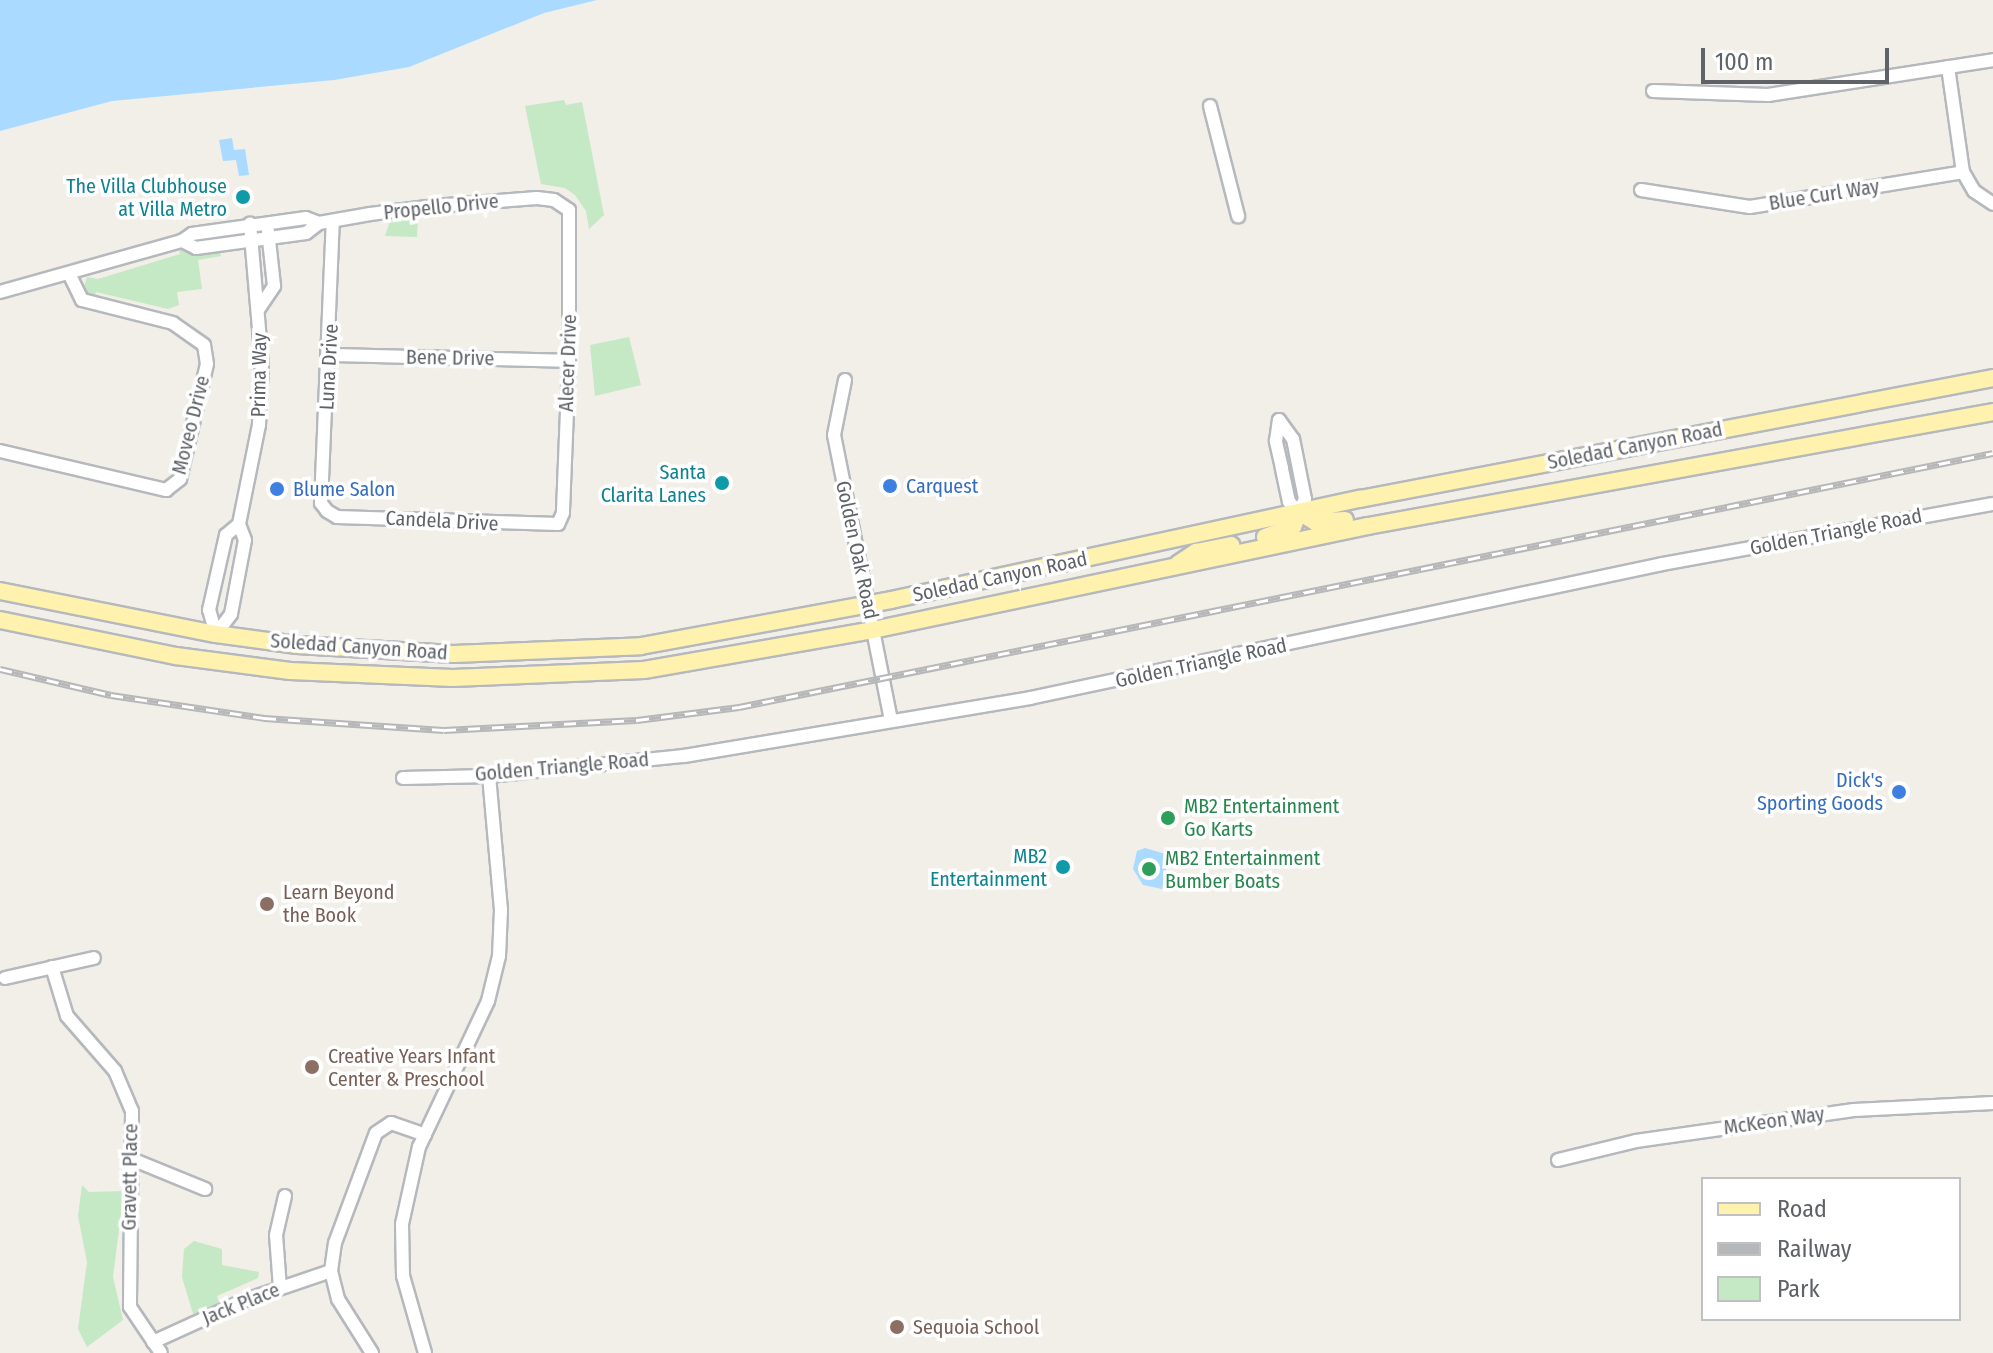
<!DOCTYPE html>
<html>
<head>
<meta charset="utf-8">
<style>
  body { margin:0 }
  #map { position:relative; width:1993px; height:1353px; overflow:hidden; background:#f1efe8; font-family:"Fira Sans Condensed",sans-serif }
  div>[style] { position:absolute }
  .green>* { inset:0; background:#c5e8c5 }
  .water>* { inset:0; background:#aadaff }
  .roads { filter:drop-shadow(2px 0 #b5b8bc) drop-shadow(-2px 0 #b5b8bc) drop-shadow(0 2px #b5b8bc) drop-shadow(0 -2px #b5b8bc) }
  .minor>* { height:12px; margin:-6px; padding:0 6px; transform-origin:6px; border-radius:6px; background:#fff }
  .major>* { height:16px; margin:-8px; padding:0 8px; transform-origin:8px; border-radius:8px; background:#fff2af }
  .rail>* { height:7px; margin-top:-3.5px; transform-origin:0; background:repeating-linear-gradient(90deg,#fff 0 12px,#b6b7b8 0 24px); box-sizing:border-box; border-block:2px solid #b6b7b8 }
  .dots>* { width:22px; height:22px; translate:-50% -50%; box-sizing:border-box; border:4px solid #fff; border-radius:50% }
  span { translate:-50% -50%; white-space:nowrap; text-align:center; line-height:1.15; -webkit-text-stroke:7px #fff; paint-order:stroke }
  .culture-label { font-size:20px; color:#0d838f }
  .right { translate:-100% -50%; text-align:right }
  .street-label { font-size:20px; color:#5f6368 }
  .shop-label { font-size:20px; color:#366cbe }
  .left { translate:0 -50%; text-align:left }
  .leisure-label { font-size:20px; color:#27864d }
  .education-label { font-size:20px; color:#785e54 }
  .legend { position:absolute; left:1701px; top:1177px; width:260px; height:144px; box-sizing:border-box; background:#fff; border:2px solid #bfc1c3; margin:0; padding:10px 14px; list-style:none; font-size:24px; color:#5f6368 }
  .legend li { display:flex; align-items:center; gap:16px; height:40px }
  .legend b { width:40px; border:2px solid #bfc1c3 }
  .scale { position:absolute; left:1701px; top:48px; width:188px; height:36px; box-sizing:border-box; border:4px solid #5f6368; border-top:0; padding-left:10px; font-size:24px; line-height:28px; white-space:nowrap; color:#5f6368; -webkit-text-stroke:6px #fff; paint-order:stroke }
</style>
</head>
<body>
<div id="map">
  <div class="green">
    <div style="clip-path:polygon(564px 100px,566px 105px,582px 102px,604px 215px,589px 229px,586px 211px,575px 195px,565px 188px,541px 184px,525px 106px)"></div>
    <div style="clip-path:polygon(418px 216px,417px 237px,385px 236px,390px 221px)"></div>
    <div style="clip-path:polygon(179px 249px,220px 251px,221px 256px,198px 260px,202px 289px,177px 292px,179px 305px,168px 309px,96px 292px,94px 298px,83px 290px,87px 277px,98px 279px,180px 254px)"></div>
    <div style="clip-path:polygon(629px 337px,641px 385px,595px 396px,590px 345px)"></div>
    <div style="clip-path:polygon(82px 1185px,89px 1192px,124px 1191px,113px 1277px,123px 1320px,87px 1347px,78px 1329px,87px 1262px,78px 1216px)"></div>
    <div style="clip-path:polygon(194px 1241px,222px 1249px,222px 1265px,259px 1272px,258px 1278px,217px 1296px,219px 1303px,193px 1314px,182px 1277px,184px 1249px)"></div>
  </div>
  <div class="water">
    <div style="clip-path:polygon(0 0,597px 0,544px 13px,409px 67px,334px 80px,112px 101px,0 131px)"></div>
    <div style="clip-path:polygon(232px 138px,234px 150px,245px 149px,249px 175px,239px 176px,236px 160px,223px 161px,219px 140px)"></div>
    <div style="clip-path:polygon(1145px 848px,1169px 855px,1162px 889px,1143px 885px,1133px 869px,1137px 851px)"></div>
  </div>
  <div class="roads">
    <div class="minor">
      <div style="left:1948px;top:67px;width:106px;rotate:81.9deg"></div>
      <div style="left:1653px;top:91px;width:115px;rotate:2deg"></div>
      <div style="left:1768px;top:95px;width:228px;rotate:-8.8deg"></div>
      <div style="left:1210px;top:106px;width:114px;rotate:75.7deg"></div>
      <div style="left:1641px;top:190px;width:110px;rotate:8.9deg"></div>
      <div style="left:1750px;top:207px;width:216px;rotate:-9.3deg"></div>
      <div style="left:1963px;top:172px;width:22px;rotate:60deg"></div>
      <div style="left:1974px;top:191px;width:23px;rotate:34deg"></div>
      <div style="left:306px;top:218px;width:14px;rotate:21deg"></div>
      <div style="left:319px;top:223px;width:16px;rotate:142deg"></div>
      <div style="left:306px;top:233px;width:111px;rotate:172.2deg"></div>
      <div style="left:196px;top:248px;width:16px;rotate:-153deg"></div>
      <div style="left:182px;top:241px;width:12px;rotate:-35deg"></div>
      <div style="left:192px;top:234px;width:115px;rotate:-8deg"></div>
      <div style="left:319px;top:223px;width:52px;rotate:-10deg"></div>
      <div style="left:370px;top:214px;width:64px;rotate:-7.1deg"></div>
      <div style="left:434px;top:206px;width:103px;rotate:-4.4deg"></div>
      <div style="left:537px;top:198px;width:17px;rotate:7deg"></div>
      <div style="left:554px;top:200px;width:18px;rotate:34deg"></div>
      <div style="left:569px;top:210px;width:151px;rotate:90deg"></div>
      <div style="left:569px;top:361px;width:152px;rotate:92.3deg"></div>
      <div style="left:563px;top:513px;width:12px;rotate:114deg"></div>
      <div style="left:558px;top:524px;width:221px;rotate:-178.2deg"></div>
      <div style="left:337px;top:517px;width:12px;rotate:-149deg"></div>
      <div style="left:327px;top:511px;width:10px;rotate:-127deg"></div>
      <div style="left:321px;top:503px;width:282px;rotate:-87.6deg"></div>
      <div style="left:0;top:292px;width:189px;rotate:-15.7deg"></div>
      <div style="left:258px;top:310px;width:29px;rotate:-56deg"></div>
      <div style="left:274px;top:286px;width:55px;rotate:-96.2deg"></div>
      <div style="left:330px;top:355px;width:239px;rotate:1.4deg"></div>
      <div style="left:845px;top:380px;width:56px;rotate:101.3deg"></div>
      <div style="left:834px;top:435px;width:291px;rotate:78.7deg"></div>
      <div style="left:1279px;top:420px;width:24px;rotate:54deg"></div>
      <div style="left:1293px;top:439px;width:61px;rotate:78.7deg"></div>
      <div style="left:1305px;top:499px;width:14px;rotate:115deg"></div>
      <div style="left:1299px;top:512px;width:14px;rotate:-135deg"></div>
      <div style="left:1289px;top:502px;width:35px;rotate:-102deg"></div>
      <div style="left:1282px;top:468px;width:28px;rotate:-103deg"></div>
      <div style="left:1276px;top:441px;width:21px;rotate:-82deg"></div>
      <div style="left:0;top:451px;width:171px;rotate:13.2deg"></div>
      <div style="left:166px;top:490px;width:18px;rotate:-38deg"></div>
      <div style="left:180px;top:479px;width:118px;rotate:-76.8deg"></div>
      <div style="left:207px;top:364px;width:19px;rotate:-99deg"></div>
      <div style="left:204px;top:345px;width:38px;rotate:-145deg"></div>
      <div style="left:173px;top:323px;width:94px;rotate:-165.8deg"></div>
      <div style="left:82px;top:300px;width:28px;rotate:-116deg"></div>
      <div style="left:216px;top:634px;width:25px;rotate:-53deg"></div>
      <div style="left:231px;top:614px;width:75px;rotate:-79.3deg"></div>
      <div style="left:245px;top:540px;width:17px;rotate:-111deg"></div>
      <div style="left:239px;top:524px;width:101px;rotate:-78.6deg"></div>
      <div style="left:259px;top:425px;width:61px;rotate:-87.2deg"></div>
      <div style="left:262px;top:364px;width:141px;rotate:-94.9deg"></div>
      <div style="left:216px;top:634px;width:25px;rotate:-106deg"></div>
      <div style="left:209px;top:610px;width:77px;rotate:-77.2deg"></div>
      <div style="left:226px;top:535px;width:17px;rotate:-40deg"></div>
      <div style="left:403px;top:778px;width:86px;rotate:-1.3deg"></div>
      <div style="left:489px;top:776px;width:196px;rotate:-5.9deg"></div>
      <div style="left:684px;top:756px;width:351px;rotate:-9.5deg"></div>
      <div style="left:1030px;top:698px;width:646px;rotate:-11.97deg"></div>
      <div style="left:1662px;top:564px;width:336px;rotate:-10.3deg"></div>
      <div style="left:52px;top:967px;width:51px;rotate:73deg"></div>
      <div style="left:67px;top:1016px;width:73px;rotate:48.9deg"></div>
      <div style="left:115px;top:1071px;width:43px;rotate:67deg"></div>
      <div style="left:132px;top:1111px;width:196px;rotate:90.6deg"></div>
      <div style="left:130px;top:1307px;width:55px;rotate:56deg"></div>
      <div style="left:5px;top:978px;width:91px;rotate:-12.7deg"></div>
      <div style="left:134px;top:1160px;width:77px;rotate:22.2deg"></div>
      <div style="left:1558px;top:1160px;width:80px;rotate:-13.7deg"></div>
      <div style="left:1636px;top:1141px;width:220px;rotate:-8.1deg"></div>
      <div style="left:1854px;top:1110px;width:139px;rotate:-2.9deg"></div>
      <div style="left:280px;top:1288px;width:53px;rotate:-94.3deg"></div>
      <div style="left:276px;top:1235px;width:40px;rotate:-77deg"></div>
      <div style="left:153px;top:1342px;width:99px;rotate:-24.5deg"></div>
      <div style="left:243px;top:1301px;width:93px;rotate:-18.8deg"></div>
      <div style="left:372px;top:1353px;width:64px;rotate:-122.2deg"></div>
      <div style="left:338px;top:1299px;width:29px;rotate:-104deg"></div>
      <div style="left:331px;top:1271px;width:28px;rotate:-82deg"></div>
      <div style="left:335px;top:1243px;width:117px;rotate:-69.6deg"></div>
      <div style="left:376px;top:1133px;width:18px;rotate:-34deg"></div>
      <div style="left:391px;top:1123px;width:36px;rotate:19deg"></div>
      <div style="left:425px;top:1353px;width:80px;rotate:-105.9deg"></div>
      <div style="left:403px;top:1276px;width:52px;rotate:-91.1deg"></div>
      <div style="left:402px;top:1224px;width:79px;rotate:-77.6deg"></div>
      <div style="left:419px;top:1147px;width:161px;rotate:-64.7deg"></div>
      <div style="left:488px;top:1001px;width:46px;rotate:-76.3deg"></div>
      <div style="left:499px;top:956px;width:46px;rotate:-87.5deg"></div>
      <div style="left:501px;top:910px;width:135px;rotate:-95.1deg"></div>
    </div>
    <div class="major">
      <div style="left:1265px;top:537px;width:30px;rotate:-20deg"></div>
      <div style="left:1293px;top:527px;width:16px;rotate:-68deg"></div>
      <div style="left:1299px;top:512px;width:19px;rotate:32deg"></div>
      <div style="left:1315px;top:522px;width:30px;rotate:-4deg"></div>
      <div style="left:1178px;top:564px;width:22px;rotate:-34deg"></div>
      <div style="left:1196px;top:552px;width:36px;rotate:-11deg"></div>
      <div style="left:0;top:591px;width:220px;rotate:11.3deg"></div>
      <div style="left:216px;top:634px;width:82px;rotate:7.7deg"></div>
      <div style="left:297px;top:645px;width:157px;rotate:3.3deg"></div>
      <div style="left:454px;top:654px;width:187px;rotate:-2.4deg"></div>
      <div style="left:641px;top:646px;width:254px;rotate:-10.4deg"></div>
      <div style="left:891px;top:600px;width:480px;rotate:-12.2deg"></div>
      <div style="left:1360px;top:499px;width:644px;rotate:-10.82deg"></div>
      <div style="left:0;top:620px;width:180px;rotate:11.6deg"></div>
      <div style="left:176px;top:656px;width:115px;rotate:7.5deg"></div>
      <div style="left:290px;top:671px;width:163px;rotate:2.5deg"></div>
      <div style="left:453px;top:678px;width:191px;rotate:-2.4deg"></div>
      <div style="left:644px;top:670px;width:232px;rotate:-9.9deg"></div>
      <div style="left:873px;top:630px;width:506px;rotate:-11.87deg"></div>
      <div style="left:1368px;top:526px;width:635px;rotate:-10.34deg"></div>
    </div>
  </div>
  <div class="rail">
    <div style="left:0;top:669px;width:114px;rotate:13.2deg"></div>
    <div style="left:111px;top:695px;width:155px;rotate:8.5deg"></div>
    <div style="left:264px;top:718px;width:180px;rotate:3.8deg"></div>
    <div style="left:444px;top:730px;width:193px;rotate:-3deg"></div>
    <div style="left:637px;top:720px;width:103px;rotate:-7.3deg"></div>
    <div style="left:739px;top:707px;width:1279px;rotate:-11.45deg"></div>
  </div>
  <div class="dots">
    <div style="left:243px;top:197px;background:#0f9aa8"></div>
    <div style="left:722px;top:483px;background:#0f9aa8"></div>
    <div style="left:890px;top:486px;background:#3f7fe0"></div>
    <div style="left:277px;top:489px;background:#3f7fe0"></div>
    <div style="left:1899px;top:792px;background:#3f7fe0"></div>
    <div style="left:1168px;top:818px;background:#2e9e5b"></div>
    <div style="left:1063px;top:867px;background:#0f9aa8"></div>
    <div style="left:1149px;top:869px;background:#2e9e5b"></div>
    <div style="left:267px;top:904px;background:#8d6e63"></div>
    <div style="left:312px;top:1067px;background:#8d6e63"></div>
    <div style="left:897px;top:1327px;background:#8d6e63"></div>
  </div>
  <div class="culture-label">
    <span class="right" style="left:227px;top:198px">The Villa Clubhouse<br>at Villa Metro</span>
    <span class="right" style="left:706px;top:484px">Santa<br>Clarita Lanes</span>
    <span class="right" style="left:1047px;top:868px">MB2<br>Entertainment</span>
  </div>
  <div class="street-label">
    <span style="left:1824px;top:195px;rotate:-9deg">Blue Curl Way</span>
    <span style="left:441px;top:207px;rotate:-6deg">Propello Drive</span>
    <span style="left:450px;top:358px;rotate:1deg">Bene Drive</span>
    <span style="left:568px;top:363px;rotate:-88deg">Alecer Drive</span>
    <span style="left:329px;top:367px;rotate:-87deg">Luna Drive</span>
    <span style="left:259px;top:375px;rotate:-89deg">Prima Way</span>
    <span style="left:191px;top:425px;rotate:-76deg">Moveo Drive</span>
    <span style="left:1635px;top:446px;rotate:-11deg">Soledad Canyon Road</span>
    <span style="left:442px;top:521px;rotate:3deg">Candela Drive</span>
    <span style="left:1836px;top:532px;rotate:-11deg">Golden Triangle Road</span>
    <span style="left:857px;top:550px;rotate:78deg">Golden Oak Road</span>
    <span style="left:1000px;top:577px;rotate:-12deg">Soledad Canyon Road</span>
    <span style="left:359px;top:647px;rotate:4deg">Soledad Canyon Road</span>
    <span style="left:1201px;top:663px;rotate:-12deg">Golden Triangle Road</span>
    <span style="left:562px;top:767px;rotate:-5deg">Golden Triangle Road</span>
    <span style="left:1774px;top:1121px;rotate:-8deg">McKeon Way</span>
    <span style="left:130px;top:1177px;rotate:-89deg">Gravett Place</span>
    <span style="left:241px;top:1304px;rotate:-22deg">Jack Place</span>
  </div>
  <div class="shop-label">
    <span class="left" style="left:906px;top:486px">Carquest</span>
    <span class="left" style="left:293px;top:489px">Blume Salon</span>
    <span class="right" style="left:1883px;top:792px">Dick's<br>Sporting Goods</span>
  </div>
  <div class="leisure-label">
    <span class="left" style="left:1184px;top:818px">MB2 Entertainment<br>Go Karts</span>
    <span class="left" style="left:1165px;top:870px">MB2 Entertainment<br>Bumber Boats</span>
  </div>
  <div class="education-label">
    <span class="left" style="left:283px;top:904px">Learn Beyond<br>the Book</span>
    <span class="left" style="left:328px;top:1068px">Creative Years Infant<br>Center &amp; Preschool</span>
    <span class="left" style="left:913px;top:1327px">Sequoia School</span>
  </div>
  <ul class="legend">
  <li><b style="height:10px;background:#fff2af"></b>Road</li>
  <li><b style="height:10px;background:#b6b7b8"></b>Railway</li>
  <li><b style="height:22px;background:#c5e8c5"></b>Park</li>
  </ul>
  <div class="scale">100 m</div>
</div>
</body>
</html>
